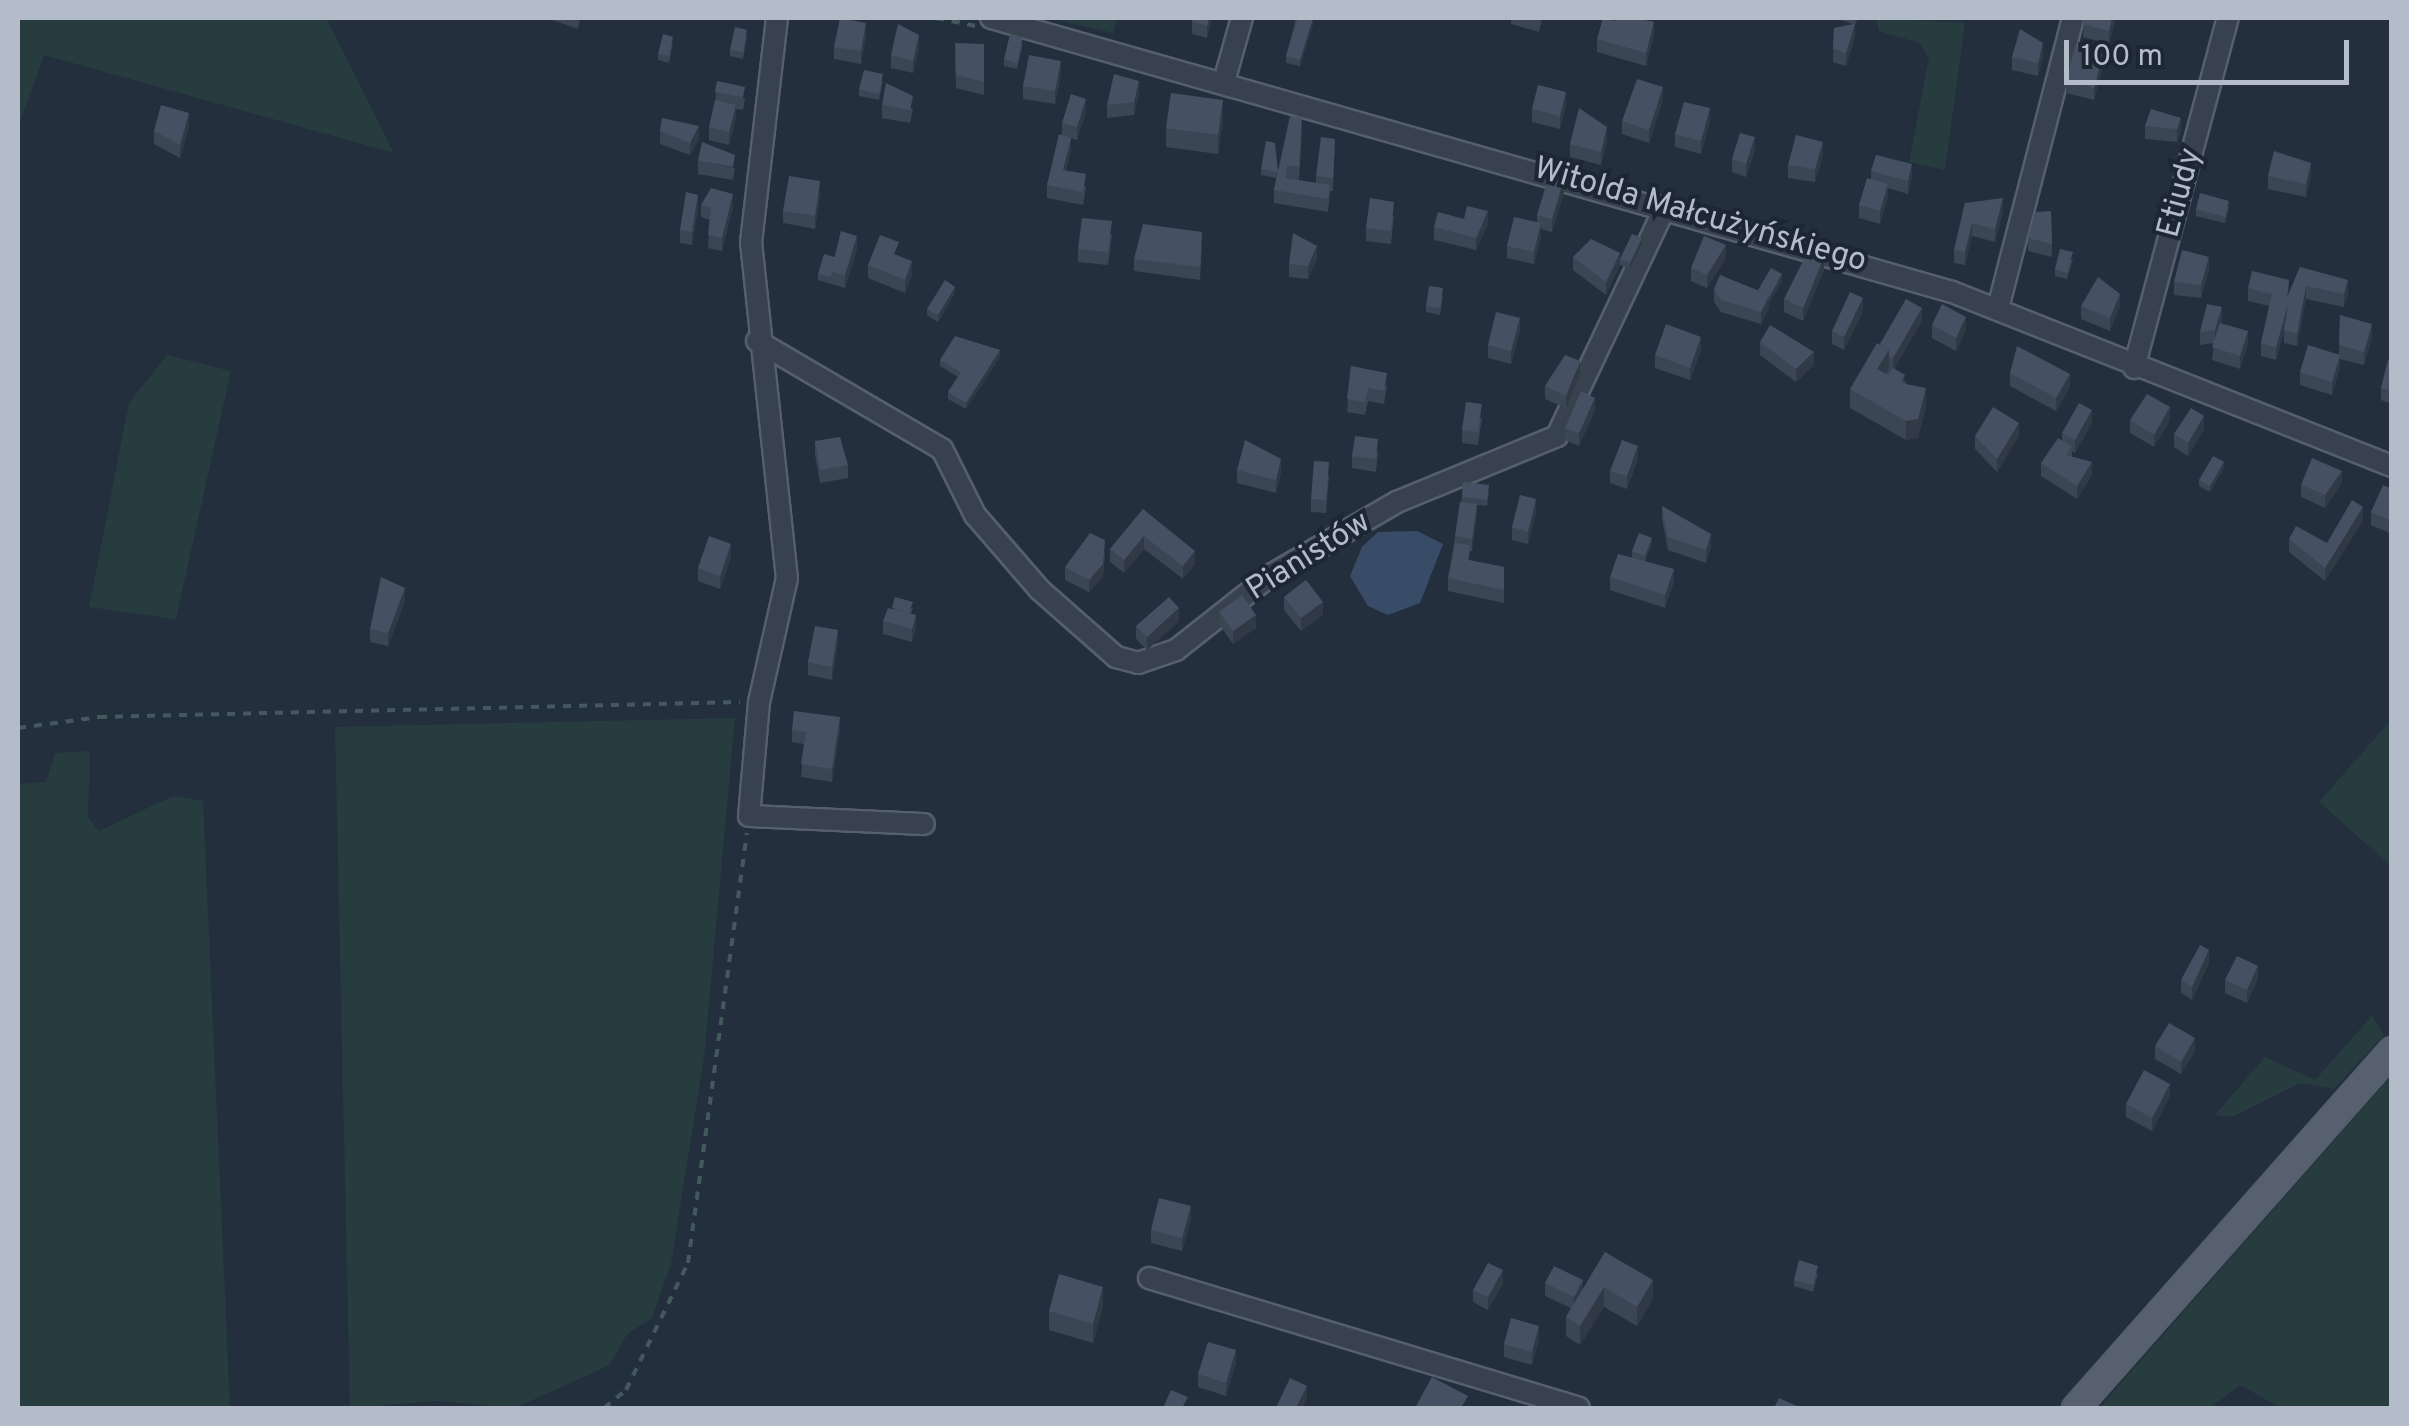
<!DOCTYPE html>
<html>
<head>
<meta charset="utf-8">
<style>
  body { margin:0 }
  #map { position:relative; width:2409px; height:1426px; overflow:hidden; background:#242f3e; font-family:Overpass,sans-serif }
  div>[style] { position:absolute }
  .green>* { inset:0; background:#263c3f }
  .water>* { inset:0; background:#394c67 }
  .path>* { height:4px; margin-top:-2px; transform-origin:0; background:repeating-linear-gradient(90deg,#44595c 0 8px,transparent 0 16px) }
  .roads { filter:drop-shadow(2px 0 #565f6c) drop-shadow(-2px 0 #565f6c) drop-shadow(0 2px #565f6c) drop-shadow(0 -2px #565f6c) }
  .minor>* { height:20px; margin:-10px; padding:0 10px; transform-origin:10px; border-radius:10px; background:#38414e }
  .major>* { height:25px; margin:-12.5px; padding:0 12.5px; transform-origin:12.5px; border-radius:12.5px; background:#56606e }
  .wall>* { inset:0; background:#3b4654 }
  .shaded-wall>* { inset:0; background:#303945 }
  .building>* { inset:0; background:#455162 }
  span { translate:-50% -50%; white-space:nowrap; text-align:center; line-height:1.15; -webkit-text-stroke:8px #1d2633; paint-order:stroke }
  .street-label { font-size:32px; color:#b4bcc9 }
  .frame { position:absolute; inset:0; border:20px solid #b4bcc9; pointer-events:none }
  .scale { position:absolute; left:2064px; top:40px; width:285px; height:45px; box-sizing:border-box; border:5px solid #b4bcc9; border-top:0; padding-left:12px; font-size:30px; line-height:35px; white-space:nowrap; color:#b4bcc9; -webkit-text-stroke:8px #1d2633; paint-order:stroke }
</style>
</head>
<body>
<div id="map">
  <div class="green">
    <div style="clip-path:polygon(18px 18px,326px 18px,394px 153px,44px 55px,18px 128px)"></div>
    <div style="clip-path:polygon(1050px 18px,1117px 18px,1113px 33px)"></div>
    <div style="clip-path:polygon(1876px 18px,1965px 23px,1945px 170px,1909px 162px,1929px 58px,1919px 43px,1879px 31px)"></div>
    <div style="clip-path:polygon(167px 355px,231px 371px,176px 619px,89px 607px,129px 403px)"></div>
    <div style="clip-path:polygon(735px 718px,704px 1057px,671px 1264px,652px 1318px,627px 1334px,610px 1365px,515px 1408px,437px 1401px,350px 1408px,335px 727px)"></div>
    <div style="clip-path:polygon(2391px 720px,2391px 866px,2319px 802px)"></div>
    <div style="clip-path:polygon(90px 751px,88px 817px,99px 831px,173px 796px,203px 801px,230px 1408px,18px 1407px,18px 784px,46px 782px,55px 753px)"></div>
    <div style="clip-path:polygon(2372px 1016px,2384px 1035px,2334px 1089px,2300px 1083px,2232px 1117px,2215px 1115px,2265px 1057px,2315px 1080px)"></div>
    <div style="clip-path:polygon(2391px 1076px,2391px 1408px,2281px 1408px,2240px 1385px,2210px 1408px,2099px 1408px)"></div>
  </div>
  <div class="water">
    <div style="clip-path:polygon(1417px 531px,1443px 544px,1420px 603px,1388px 615px,1368px 606px,1350px 576px,1362px 547px,1378px 532px)"></div>
  </div>
  <div class="path">
    <div style="left:936px;top:18px;width:41px;rotate:11.3deg"></div>
    <div style="left:18px;top:728px;width:82px;rotate:-7.7deg"></div>
    <div style="left:99px;top:717px;width:641px;rotate:-1.34deg"></div>
    <div style="left:571px;top:1408px;width:25px"></div>
    <div style="left:604px;top:1408px;width:28px;rotate:-39deg"></div>
    <div style="left:626px;top:1390px;width:141px;rotate:-64deg"></div>
    <div style="left:688px;top:1263px;width:434px;rotate:-82.2deg"></div>
  </div>
  <div class="roads">
    <div class="minor">
      <div style="left:777px;top:18px;width:226px;rotate:96.6deg"></div>
      <div style="left:751px;top:242px;width:338px;rotate:83.9deg"></div>
      <div style="left:787px;top:578px;width:127px;rotate:102.7deg"></div>
      <div style="left:759px;top:702px;width:114px;rotate:95deg"></div>
      <div style="left:749px;top:816px;width:175px;rotate:2.6deg"></div>
      <div style="left:991px;top:18px;width:999px;rotate:15.91deg"></div>
      <div style="left:1952px;top:292px;width:473px;rotate:21.6deg"></div>
      <div style="left:1225px;top:78px;width:62px;rotate:-74.2deg"></div>
      <div style="left:1998px;top:308px;width:300px;rotate:-75.5deg"></div>
      <div style="left:757px;top:341px;width:214px;rotate:30.3deg"></div>
      <div style="left:942px;top:449px;width:74px;rotate:63.4deg"></div>
      <div style="left:975px;top:515px;width:99px;rotate:49.1deg"></div>
      <div style="left:1040px;top:590px;width:101px;rotate:41.4deg"></div>
      <div style="left:1116px;top:657px;width:23px;rotate:15deg"></div>
      <div style="left:1138px;top:663px;width:40px;rotate:-18.9deg"></div>
      <div style="left:1176px;top:650px;width:121px;rotate:-38.3deg"></div>
      <div style="left:1271px;top:575px;width:146px;rotate:-30.1deg"></div>
      <div style="left:1397px;top:502px;width:173px;rotate:-22.4deg"></div>
      <div style="left:1557px;top:436px;width:255px;rotate:-64.7deg"></div>
      <div style="left:2134px;top:368px;width:362px;rotate:-75deg"></div>
      <div style="left:1149px;top:1278px;width:449px;rotate:16.8deg"></div>
    </div>
    <div class="major">
      <div style="left:2075px;top:1408px;width:478px;rotate:-48.5deg"></div>
    </div>
  </div>
  <div class="wall">
    <div style="clip-path:polygon(546px 18px,580px 18px,578px 29px)"></div>
    <div style="clip-path:polygon(1212px 18px,1207px 38px,1192px 34px,1192px 21px)"></div>
    <div style="clip-path:polygon(1296px 18px,1314px 18px,1300px 66px,1286px 63px,1286px 56px)"></div>
    <div style="clip-path:polygon(1511px 18px,1542px 18px,1539px 32px,1511px 24px)"></div>
    <div style="clip-path:polygon(1835px 18px,1858px 18px,1855px 25px,1855px 37px,1846px 66px,1833px 62px,1834px 28px,1853px 24px)"></div>
    <div style="clip-path:polygon(2084px 18px,2116px 18px,2109px 44px,2083px 37px)"></div>
    <div style="clip-path:polygon(1654px 35px,1646px 66px,1597px 52px,1597px 39px)"></div>
    <div style="clip-path:polygon(747px 36px,743px 59px,730px 56px,730px 50px)"></div>
    <div style="clip-path:polygon(866px 36px,861px 64px,834px 59px,834px 47px)"></div>
    <div style="clip-path:polygon(673px 43px,669px 63px,658px 60px,658px 54px)"></div>
    <div style="clip-path:polygon(1023px 43px,1017px 69px,1004px 66px,1004px 59px)"></div>
    <div style="clip-path:polygon(984px 44px,984px 95px,956px 88px,955px 56px)"></div>
    <div style="clip-path:polygon(919px 47px,913px 73px,891px 68px,891px 55px)"></div>
    <div style="clip-path:polygon(2043px 56px,2038px 76px,2012px 70px,2012px 57px)"></div>
    <div style="clip-path:polygon(2103px 66px,2094px 100px,2066px 93px,2066px 80px)"></div>
    <div style="clip-path:polygon(1061px 74px,1055px 104px,1023px 99px,1023px 86px)"></div>
    <div style="clip-path:polygon(717px 81px,745px 99px,743px 110px,736px 109px,736px 118px,729px 145px,709px 140px,709px 127px,715px 104px)"></div>
    <div style="clip-path:polygon(883px 81px,879px 100px,859px 96px,859px 89px)"></div>
    <div style="clip-path:polygon(1139px 93px,1134px 115px,1107px 118px,1107px 105px)"></div>
    <div style="clip-path:polygon(1663px 100px,1649px 143px,1622px 134px,1622px 121px)"></div>
    <div style="clip-path:polygon(882px 105px,913px 108px,910px 123px,882px 118px)"></div>
    <div style="clip-path:polygon(1566px 105px,1560px 129px,1532px 122px,1532px 109px)"></div>
    <div style="clip-path:polygon(2151px 109px,2181px 131px,2177px 142px,2145px 139px,2145px 126px)"></div>
    <div style="clip-path:polygon(1086px 112px,1077px 140px,1071px 138px,1071px 151px,1066px 170px,1086px 187px,1083px 205px,1047px 198px,1047px 185px,1062px 135px,1062px 123px)"></div>
    <div style="clip-path:polygon(1223px 120px,1218px 154px,1166px 147px,1166px 128px)"></div>
    <div style="clip-path:polygon(1710px 121px,1701px 154px,1675px 147px,1675px 134px)"></div>
    <div style="clip-path:polygon(189px 126px,180px 158px,154px 144px,154px 131px)"></div>
    <div style="clip-path:polygon(660px 131px,699px 139px,690px 155px,660px 144px)"></div>
    <div style="clip-path:polygon(1302px 131px,1299px 180px,1316px 183px,1316px 176px,1335px 139px,1333px 191px,1330px 191px,1328px 212px,1274px 203px,1274px 190px,1276px 178px,1261px 175px,1261px 169px,1278px 170px)"></div>
    <div style="clip-path:polygon(1607px 140px,1601px 165px,1570px 157px,1570px 144px)"></div>
    <div style="clip-path:polygon(1755px 150px,1746px 177px,1732px 172px,1732px 159px)"></div>
    <div style="clip-path:polygon(1823px 155px,1815px 182px,1788px 178px,1788px 165px)"></div>
    <div style="clip-path:polygon(698px 161px,735px 168px,733px 180px,698px 174px)"></div>
    <div style="clip-path:polygon(1871px 171px,1912px 177px,1908px 194px,1888px 188px,1888px 197px,1880px 224px,1859px 218px,1859px 205px,1871px 179px)"></div>
    <div style="clip-path:polygon(2268px 176px,2311px 176px,2306px 197px,2268px 189px)"></div>
    <div style="clip-path:polygon(1564px 192px,1552px 232px,1541px 229px,1541px 236px,1534px 264px,1507px 258px,1507px 246px,1537px 222px,1537px 215px)"></div>
    <div style="clip-path:polygon(820px 194px,815px 229px,783px 223px,783px 211px)"></div>
    <div style="clip-path:polygon(1965px 203px,2003px 210px,1995px 242px,1972px 236px,1965px 265px,1954px 263px,1954px 250px)"></div>
    <div style="clip-path:polygon(701px 205px,733px 207px,722px 251px,708px 248px,710px 220px,701px 217px)"></div>
    <div style="clip-path:polygon(2229px 207px,2225px 223px,2196px 216px,2196px 209px)"></div>
    <div style="clip-path:polygon(698px 208px,692px 245px,680px 243px,680px 230px)"></div>
    <div style="clip-path:polygon(2051px 211px,2052px 257px,2028px 251px,2028px 238px)"></div>
    <div style="clip-path:polygon(1394px 215px,1391px 244px,1366px 241px,1366px 228px)"></div>
    <div style="clip-path:polygon(1488px 224px,1476px 250px,1434px 240px,1434px 227px)"></div>
    <div style="clip-path:polygon(1112px 234px,1108px 265px,1078px 262px,1078px 249px)"></div>
    <div style="clip-path:polygon(1642px 244px,1630px 269px,1620px 265px,1606px 295px,1573px 270px,1573px 257px,1620px 259px)"></div>
    <div style="clip-path:polygon(1202px 245px,1200px 280px,1134px 271px,1134px 259px)"></div>
    <div style="clip-path:polygon(857px 249px,845px 288px,818px 280px,818px 274px,834px 257px)"></div>
    <div style="clip-path:polygon(899px 256px,912px 274px,905px 293px,868px 278px,868px 265px)"></div>
    <div style="clip-path:polygon(1726px 258px,1707px 288px,1691px 281px,1691px 268px)"></div>
    <div style="clip-path:polygon(1317px 259px,1308px 279px,1289px 277px,1289px 264px)"></div>
    <div style="clip-path:polygon(2073px 259px,2067px 279px,2055px 276px,2055px 269px)"></div>
    <div style="clip-path:polygon(2300px 267px,2348px 293px,2344px 307px,2306px 299px,2297px 346px,2284px 343px,2284px 331px,2276px 360px,2261px 356px,2261px 343px,2269px 306px,2248px 301px,2248px 288px,2289px 293px)"></div>
    <div style="clip-path:polygon(1824px 270px,1803px 321px,1784px 312px,1784px 299px)"></div>
    <div style="clip-path:polygon(2209px 270px,2201px 298px,2174px 295px,2174px 282px)"></div>
    <div style="clip-path:polygon(1782px 281px,1769px 303px,1769px 308px,1761px 324px,1721px 312px,1714px 302px,1714px 289px,1758px 290px)"></div>
    <div style="clip-path:polygon(955px 293px,938px 322px,927px 315px,927px 309px)"></div>
    <div style="clip-path:polygon(1443px 295px,1440px 315px,1426px 312px,1426px 306px)"></div>
    <div style="clip-path:polygon(2081px 306px,2120px 306px,2110px 331px,2081px 319px)"></div>
    <div style="clip-path:polygon(1863px 311px,1844px 350px,1832px 344px,1832px 331px)"></div>
    <div style="clip-path:polygon(2340px 315px,2372px 337px,2364px 365px,2340px 359px,2340px 367px,2332px 395px,2300px 385px,2300px 372px,2339px 354px)"></div>
    <div style="clip-path:polygon(2222px 320px,2221px 323px,2248px 344px,2240px 369px,2212px 360px,2214px 343px,2200px 345px,2200px 332px)"></div>
    <div style="clip-path:polygon(1922px 321px,1894px 368px,1926px 407px,1918px 438px,1906px 440px,1850px 408px,1850px 389px,1880px 344px)"></div>
    <div style="clip-path:polygon(1932px 325px,1966px 330px,1956px 351px,1932px 338px)"></div>
    <div style="clip-path:polygon(1520px 331px,1511px 364px,1488px 358px,1488px 345px)"></div>
    <div style="clip-path:polygon(1760px 342px,1814px 365px,1796px 382px,1760px 355px)"></div>
    <div style="clip-path:polygon(1701px 350px,1690px 380px,1655px 368px,1655px 355px)"></div>
    <div style="clip-path:polygon(1000px 357px,966px 409px,948px 399px,948px 392px,958px 377px,940px 366px,940px 360px)"></div>
    <div style="clip-path:polygon(2392px 361px,2392px 404px,2381px 400px,2381px 388px)"></div>
    <div style="clip-path:polygon(1351px 366px,1387px 386px,1384px 404px,1368px 401px,1365px 415px,1347px 412px)"></div>
    <div style="clip-path:polygon(2010px 373px,2070px 387px,2056px 411px,2010px 386px)"></div>
    <div style="clip-path:polygon(1580px 374px,1566px 408px,1545px 399px,1545px 386px)"></div>
    <div style="clip-path:polygon(1595px 411px,1579px 446px,1565px 440px,1565px 428px)"></div>
    <div style="clip-path:polygon(1482px 417px,1478px 445px,1462px 443px,1462px 430px)"></div>
    <div style="clip-path:polygon(2130px 420px,2170px 420px,2154px 447px,2130px 433px)"></div>
    <div style="clip-path:polygon(2092px 423px,2075px 453px,2072px 451px,2072px 457px,2092px 475px,2077px 499px,2041px 476px,2041px 463px,2062px 441px,2062px 433px)"></div>
    <div style="clip-path:polygon(2204px 429px,2188px 456px,2174px 447px,2174px 434px)"></div>
    <div style="clip-path:polygon(1975px 436px,2019px 436px,1997px 472px,1975px 449px)"></div>
    <div style="clip-path:polygon(815px 441px,848px 465px,848px 478px,820px 483px,815px 454px)"></div>
    <div style="clip-path:polygon(1378px 452px,1376px 472px,1352px 468px,1352px 456px)"></div>
    <div style="clip-path:polygon(1638px 459px,1627px 489px,1610px 483px,1610px 471px)"></div>
    <div style="clip-path:polygon(2224px 468px,2210px 492px,2199px 486px,2199px 480px)"></div>
    <div style="clip-path:polygon(1237px 470px,1281px 472px,1276px 493px,1237px 483px)"></div>
    <div style="clip-path:polygon(1329px 475px,1326px 513px,1311px 512px,1311px 499px)"></div>
    <div style="clip-path:polygon(2342px 483px,2325px 508px,2301px 497px,2301px 485px)"></div>
    <div style="clip-path:polygon(2392px 489px,2392px 534px,2371px 525px,2371px 512px)"></div>
    <div style="clip-path:polygon(1489px 491px,1487px 506px,1477px 505px,1472px 551px,1470px 551px,1469px 560px,1504px 567px,1504px 603px,1448px 591px,1448px 578px,1462px 497px)"></div>
    <div style="clip-path:polygon(1662px 506px,1711px 547px,1706px 563px,1668px 550px,1662px 519px)"></div>
    <div style="clip-path:polygon(1143px 509px,1195px 564px,1183px 579px,1144px 549px,1124px 573px,1110px 562px,1110px 549px)"></div>
    <div style="clip-path:polygon(1536px 512px,1528px 544px,1512px 540px,1512px 527px)"></div>
    <div style="clip-path:polygon(2363px 520px,2325px 581px,2289px 552px,2289px 539px,2327px 543px)"></div>
    <div style="clip-path:polygon(1652px 544px,1645px 561px,1674px 582px,1665px 608px,1610px 590px,1610px 577px,1632px 557px,1632px 551px)"></div>
    <div style="clip-path:polygon(1105px 553px,1103px 577px,1089px 592px,1065px 580px,1065px 567px)"></div>
    <div style="clip-path:polygon(731px 557px,720px 589px,698px 581px,698px 568px)"></div>
    <div style="clip-path:polygon(1284px 597px,1323px 615px,1301px 631px,1284px 610px)"></div>
    <div style="clip-path:polygon(405px 601px,388px 646px,370px 642px,370px 629px)"></div>
    <div style="clip-path:polygon(913px 608px,911px 614px,916px 628px,912px 642px,883px 634px,883px 621px,892px 609px)"></div>
    <div style="clip-path:polygon(1219px 612px,1256px 628px,1233px 644px,1219px 624px)"></div>
    <div style="clip-path:polygon(1179px 621px,1147px 650px,1136px 639px,1136px 626px)"></div>
    <div style="clip-path:polygon(838px 643px,832px 680px,808px 675px,808px 662px)"></div>
    <div style="clip-path:polygon(792px 730px,840px 730px,832px 782px,801px 777px,804px 744px,792px 742px)"></div>
    <div style="clip-path:polygon(2209px 963px,2192px 1000px,2181px 993px,2181px 980px)"></div>
    <div style="clip-path:polygon(2258px 979px,2247px 1003px,2225px 993px,2225px 980px)"></div>
    <div style="clip-path:polygon(2155px 1046px,2195px 1051px,2181px 1074px,2155px 1059px)"></div>
    <div style="clip-path:polygon(2170px 1096px,2152px 1131px,2126px 1117px,2126px 1104px)"></div>
    <div style="clip-path:polygon(1191px 1219px,1182px 1251px,1151px 1243px,1151px 1230px)"></div>
    <div style="clip-path:polygon(1605px 1252px,1653px 1299px,1637px 1326px,1604px 1307px,1580px 1345px,1566px 1336px,1566px 1317px,1571px 1308px,1545px 1296px,1545px 1283px,1583px 1289px)"></div>
    <div style="clip-path:polygon(1818px 1273px,1813px 1292px,1794px 1286px,1794px 1280px)"></div>
    <div style="clip-path:polygon(1503px 1283px,1488px 1310px,1473px 1302px,1473px 1290px)"></div>
    <div style="clip-path:polygon(1103px 1306px,1093px 1343px,1049px 1330px,1049px 1311px)"></div>
    <div style="clip-path:polygon(1539px 1339px,1532px 1365px,1504px 1357px,1504px 1344px)"></div>
    <div style="clip-path:polygon(1236px 1363px,1226px 1396px,1198px 1387px,1198px 1374px)"></div>
  </div>
  <div class="shaded-wall">
    <div style="clip-path:polygon(1209px 18px,1212px 18px,1207px 38px,1207px 26px)"></div>
    <div style="clip-path:polygon(1313px 18px,1313px 25px,1300px 66px,1300px 60px)"></div>
    <div style="clip-path:polygon(2112px 18px,2116px 18px,2109px 44px,2109px 31px)"></div>
    <div style="clip-path:polygon(1654px 22px,1654px 35px,1646px 66px,1646px 53px)"></div>
    <div style="clip-path:polygon(866px 23px,866px 36px,861px 64px,861px 51px)"></div>
    <div style="clip-path:polygon(1855px 24px,1855px 37px,1846px 66px,1846px 53px)"></div>
    <div style="clip-path:polygon(919px 35px,919px 47px,913px 73px,913px 61px)"></div>
    <div style="clip-path:polygon(2043px 43px,2043px 56px,2038px 76px,2038px 63px)"></div>
    <div style="clip-path:polygon(2103px 54px,2103px 66px,2094px 100px,2094px 88px)"></div>
    <div style="clip-path:polygon(1061px 61px,1061px 74px,1055px 104px,1055px 91px)"></div>
    <div style="clip-path:polygon(1139px 81px,1139px 93px,1134px 115px,1134px 102px)"></div>
    <div style="clip-path:polygon(1663px 87px,1663px 100px,1649px 143px,1649px 130px)"></div>
    <div style="clip-path:polygon(1566px 92px,1566px 105px,1560px 129px,1560px 116px)"></div>
    <div style="clip-path:polygon(1086px 99px,1086px 112px,1077px 140px,1077px 127px)"></div>
    <div style="clip-path:polygon(1223px 100px,1223px 120px,1218px 154px,1218px 135px)"></div>
    <div style="clip-path:polygon(736px 105px,736px 118px,729px 145px,729px 132px)"></div>
    <div style="clip-path:polygon(1710px 108px,1710px 121px,1701px 154px,1701px 141px)"></div>
    <div style="clip-path:polygon(189px 113px,189px 126px,180px 158px,180px 145px)"></div>
    <div style="clip-path:polygon(2181px 118px,2181px 131px,2177px 142px,2177px 129px)"></div>
    <div style="clip-path:polygon(699px 126px,699px 139px,690px 155px,690px 143px)"></div>
    <div style="clip-path:polygon(1607px 127px,1607px 140px,1601px 165px,1601px 152px)"></div>
    <div style="clip-path:polygon(1755px 137px,1755px 150px,1746px 177px,1746px 164px)"></div>
    <div style="clip-path:polygon(1071px 138px,1071px 151px,1063px 183px,1063px 170px)"></div>
    <div style="clip-path:polygon(1823px 142px,1823px 155px,1815px 182px,1815px 169px)"></div>
    <div style="clip-path:polygon(2311px 163px,2311px 176px,2306px 197px,2306px 184px)"></div>
    <div style="clip-path:polygon(1912px 164px,1912px 177px,1908px 194px,1908px 181px)"></div>
    <div style="clip-path:polygon(1564px 179px,1564px 192px,1552px 232px,1552px 219px)"></div>
    <div style="clip-path:polygon(820px 181px,820px 194px,815px 229px,815px 216px)"></div>
    <div style="clip-path:polygon(1888px 184px,1888px 197px,1880px 224px,1880px 211px)"></div>
    <div style="clip-path:polygon(733px 194px,733px 207px,722px 251px,722px 238px)"></div>
    <div style="clip-path:polygon(698px 195px,698px 208px,692px 245px,692px 232px)"></div>
    <div style="clip-path:polygon(2003px 198px,2003px 210px,1995px 242px,1995px 229px)"></div>
    <div style="clip-path:polygon(1488px 211px,1488px 224px,1476px 250px,1476px 238px)"></div>
    <div style="clip-path:polygon(1541px 223px,1541px 236px,1534px 264px,1534px 252px)"></div>
    <div style="clip-path:polygon(1972px 223px,1972px 236px,1965px 265px,1965px 252px)"></div>
    <div style="clip-path:polygon(857px 236px,857px 249px,845px 288px,845px 275px)"></div>
    <div style="clip-path:polygon(1642px 238px,1642px 244px,1630px 269px,1630px 263px)"></div>
    <div style="clip-path:polygon(1726px 245px,1726px 258px,1707px 288px,1707px 275px)"></div>
    <div style="clip-path:polygon(1317px 246px,1317px 259px,1308px 279px,1308px 266px)"></div>
    <div style="clip-path:polygon(1620px 253px,1620px 265px,1606px 295px,1606px 282px)"></div>
    <div style="clip-path:polygon(1824px 257px,1824px 270px,1803px 321px,1803px 308px)"></div>
    <div style="clip-path:polygon(2209px 257px,2209px 270px,2201px 298px,2201px 285px)"></div>
    <div style="clip-path:polygon(912px 261px,912px 274px,905px 293px,905px 280px)"></div>
    <div style="clip-path:polygon(1782px 274px,1782px 281px,1769px 303px,1769px 308px,1761px 324px,1761px 312px)"></div>
    <div style="clip-path:polygon(2289px 280px,2288px 317px,2276px 360px,2276px 348px)"></div>
    <div style="clip-path:polygon(2348px 280px,2348px 293px,2344px 307px,2344px 294px)"></div>
    <div style="clip-path:polygon(2306px 286px,2306px 299px,2297px 346px,2297px 334px)"></div>
    <div style="clip-path:polygon(955px 287px,955px 293px,938px 322px,938px 315px)"></div>
    <div style="clip-path:polygon(2120px 294px,2120px 306px,2110px 331px,2110px 318px)"></div>
    <div style="clip-path:polygon(1863px 298px,1863px 311px,1844px 350px,1844px 337px)"></div>
    <div style="clip-path:polygon(2222px 307px,2222px 320px,2215px 343px,2215px 330px)"></div>
    <div style="clip-path:polygon(1922px 308px,1922px 321px,1893px 371px,1893px 358px)"></div>
    <div style="clip-path:polygon(1966px 317px,1966px 330px,1956px 351px,1956px 338px)"></div>
    <div style="clip-path:polygon(1520px 318px,1520px 331px,1511px 364px,1511px 351px)"></div>
    <div style="clip-path:polygon(2372px 324px,2372px 337px,2364px 365px,2364px 352px)"></div>
    <div style="clip-path:polygon(2248px 331px,2248px 344px,2240px 369px,2240px 356px)"></div>
    <div style="clip-path:polygon(1701px 337px,1701px 350px,1690px 380px,1690px 368px)"></div>
    <div style="clip-path:polygon(1000px 350px,1000px 357px,966px 409px,966px 403px)"></div>
    <div style="clip-path:polygon(1889px 350px,1889px 369px,1877px 388px,1877px 369px)"></div>
    <div style="clip-path:polygon(1814px 352px,1814px 365px,1796px 382px,1796px 369px)"></div>
    <div style="clip-path:polygon(2340px 355px,2340px 367px,2332px 395px,2332px 382px)"></div>
    <div style="clip-path:polygon(1580px 361px,1580px 374px,1566px 408px,1566px 396px)"></div>
    <div style="clip-path:polygon(2070px 374px,2070px 387px,2056px 411px,2056px 398px)"></div>
    <div style="clip-path:polygon(1926px 388px,1926px 407px,1918px 438px,1906px 440px,1906px 421px)"></div>
    <div style="clip-path:polygon(1595px 398px,1595px 411px,1579px 446px,1579px 433px)"></div>
    <div style="clip-path:polygon(2170px 407px,2170px 420px,2154px 447px,2154px 435px)"></div>
    <div style="clip-path:polygon(2092px 410px,2092px 423px,2075px 453px,2075px 440px)"></div>
    <div style="clip-path:polygon(2204px 416px,2204px 429px,2188px 456px,2188px 443px)"></div>
    <div style="clip-path:polygon(2019px 423px,2019px 436px,1997px 472px,1997px 459px)"></div>
    <div style="clip-path:polygon(1638px 446px,1638px 459px,1627px 489px,1627px 476px)"></div>
    <div style="clip-path:polygon(1281px 459px,1281px 472px,1276px 493px,1276px 480px)"></div>
    <div style="clip-path:polygon(2092px 462px,2092px 475px,2077px 499px,2077px 486px)"></div>
    <div style="clip-path:polygon(2224px 462px,2224px 468px,2210px 492px,2210px 486px)"></div>
    <div style="clip-path:polygon(2342px 471px,2342px 483px,2325px 508px,2325px 495px)"></div>
    <div style="clip-path:polygon(1536px 499px,1536px 512px,1528px 544px,1528px 532px)"></div>
    <div style="clip-path:polygon(1477px 504px,1477px 517px,1472px 551px,1472px 539px)"></div>
    <div style="clip-path:polygon(2363px 507px,2363px 520px,2325px 581px,2325px 568px)"></div>
    <div style="clip-path:polygon(1711px 534px,1711px 547px,1706px 563px,1706px 550px)"></div>
    <div style="clip-path:polygon(1144px 536px,1144px 549px,1124px 573px,1124px 560px)"></div>
    <div style="clip-path:polygon(1652px 538px,1652px 544px,1645px 563px,1645px 556px)"></div>
    <div style="clip-path:polygon(1105px 540px,1103px 577px,1089px 592px,1089px 580px)"></div>
    <div style="clip-path:polygon(731px 544px,731px 557px,720px 589px,720px 576px)"></div>
    <div style="clip-path:polygon(1195px 551px,1195px 564px,1183px 579px,1183px 566px)"></div>
    <div style="clip-path:polygon(1674px 569px,1674px 582px,1665px 608px,1665px 595px)"></div>
    <div style="clip-path:polygon(405px 588px,405px 601px,388px 646px,388px 633px)"></div>
    <div style="clip-path:polygon(1323px 602px,1323px 615px,1301px 631px,1301px 618px)"></div>
    <div style="clip-path:polygon(1179px 608px,1179px 621px,1147px 650px,1147px 637px)"></div>
    <div style="clip-path:polygon(916px 615px,916px 628px,912px 642px,912px 629px)"></div>
    <div style="clip-path:polygon(1256px 615px,1256px 628px,1233px 644px,1233px 631px)"></div>
    <div style="clip-path:polygon(838px 630px,838px 643px,832px 680px,832px 667px)"></div>
    <div style="clip-path:polygon(840px 717px,840px 730px,832px 782px,832px 769px)"></div>
    <div style="clip-path:polygon(2209px 950px,2209px 963px,2192px 1000px,2192px 987px)"></div>
    <div style="clip-path:polygon(2258px 966px,2258px 979px,2247px 1003px,2247px 990px)"></div>
    <div style="clip-path:polygon(2195px 1038px,2195px 1051px,2181px 1074px,2181px 1062px)"></div>
    <div style="clip-path:polygon(2170px 1084px,2170px 1096px,2152px 1131px,2152px 1118px)"></div>
    <div style="clip-path:polygon(1191px 1206px,1191px 1219px,1182px 1251px,1182px 1238px)"></div>
    <div style="clip-path:polygon(1503px 1270px,1503px 1283px,1488px 1310px,1488px 1297px)"></div>
    <div style="clip-path:polygon(1583px 1280px,1583px 1293px,1574px 1310px,1574px 1297px)"></div>
    <div style="clip-path:polygon(1653px 1280px,1653px 1299px,1637px 1326px,1637px 1307px)"></div>
    <div style="clip-path:polygon(1103px 1287px,1103px 1306px,1093px 1343px,1093px 1324px)"></div>
    <div style="clip-path:polygon(1604px 1287px,1604px 1307px,1580px 1345px,1580px 1326px)"></div>
    <div style="clip-path:polygon(1539px 1326px,1539px 1339px,1532px 1365px,1532px 1352px)"></div>
    <div style="clip-path:polygon(1236px 1350px,1236px 1363px,1226px 1396px,1226px 1383px)"></div>
    <div style="clip-path:polygon(1307px 1386px,1307px 1399px,1302px 1408px,1296px 1408px)"></div>
  </div>
  <div class="building">
    <div style="clip-path:polygon(840px 18px,866px 23px,861px 51px,834px 47px)"></div>
    <div style="clip-path:polygon(1193px 18px,1209px 18px,1207px 26px,1192px 21px)"></div>
    <div style="clip-path:polygon(1298px 18px,1313px 18px,1300px 60px,1286px 56px)"></div>
    <div style="clip-path:polygon(1603px 18px,1615px 21px,1616px 18px,1636px 18px,1654px 22px,1646px 53px,1597px 39px)"></div>
    <div style="clip-path:polygon(2084px 18px,2112px 18px,2109px 31px,2083px 24px)"></div>
    <div style="clip-path:polygon(898px 24px,919px 35px,913px 61px,891px 55px)"></div>
    <div style="clip-path:polygon(1855px 24px,1846px 53px,1833px 49px,1834px 28px)"></div>
    <div style="clip-path:polygon(735px 27px,747px 30px,743px 52px,730px 50px)"></div>
    <div style="clip-path:polygon(2020px 29px,2043px 43px,2038px 63px,2012px 57px)"></div>
    <div style="clip-path:polygon(663px 34px,673px 37px,669px 56px,658px 54px)"></div>
    <div style="clip-path:polygon(1010px 34px,1023px 37px,1017px 63px,1004px 59px)"></div>
    <div style="clip-path:polygon(955px 43px,984px 44px,984px 82px,956px 75px)"></div>
    <div style="clip-path:polygon(2075px 46px,2103px 54px,2094px 88px,2066px 80px)"></div>
    <div style="clip-path:polygon(1029px 55px,1061px 61px,1055px 91px,1023px 86px)"></div>
    <div style="clip-path:polygon(864px 70px,883px 74px,879px 94px,859px 89px)"></div>
    <div style="clip-path:polygon(1114px 74px,1139px 81px,1134px 102px,1107px 105px)"></div>
    <div style="clip-path:polygon(1637px 79px,1663px 87px,1649px 130px,1622px 121px)"></div>
    <div style="clip-path:polygon(717px 81px,745px 87px,743px 97px,715px 92px)"></div>
    <div style="clip-path:polygon(886px 83px,913px 96px,910px 110px,882px 105px)"></div>
    <div style="clip-path:polygon(1538px 85px,1566px 92px,1560px 116px,1532px 109px)"></div>
    <div style="clip-path:polygon(1171px 93px,1223px 100px,1218px 135px,1166px 128px)"></div>
    <div style="clip-path:polygon(1071px 94px,1086px 99px,1077px 127px,1062px 123px)"></div>
    <div style="clip-path:polygon(715px 100px,736px 105px,729px 132px,709px 127px)"></div>
    <div style="clip-path:polygon(1684px 102px,1710px 108px,1701px 141px,1675px 134px)"></div>
    <div style="clip-path:polygon(161px 105px,189px 113px,180px 145px,154px 131px)"></div>
    <div style="clip-path:polygon(1579px 108px,1607px 127px,1601px 152px,1570px 144px)"></div>
    <div style="clip-path:polygon(2151px 109px,2181px 118px,2177px 129px,2145px 126px)"></div>
    <div style="clip-path:polygon(1290px 116px,1302px 118px,1299px 167px,1287px 165px,1285px 178px,1330px 185px,1328px 199px,1274px 190px)"></div>
    <div style="clip-path:polygon(662px 118px,699px 126px,690px 143px,660px 131px)"></div>
    <div style="clip-path:polygon(1740px 133px,1755px 137px,1746px 164px,1732px 159px)"></div>
    <div style="clip-path:polygon(1059px 134px,1071px 138px,1063px 170px,1086px 174px,1083px 192px,1047px 185px)"></div>
    <div style="clip-path:polygon(1796px 135px,1823px 142px,1815px 169px,1788px 165px)"></div>
    <div style="clip-path:polygon(1321px 137px,1335px 139px,1333px 178px,1316px 176px)"></div>
    <div style="clip-path:polygon(1266px 141px,1275px 143px,1278px 172px,1261px 169px)"></div>
    <div style="clip-path:polygon(702px 142px,735px 155px,733px 167px,698px 161px)"></div>
    <div style="clip-path:polygon(2274px 151px,2311px 163px,2306px 184px,2268px 176px)"></div>
    <div style="clip-path:polygon(1876px 155px,1912px 164px,1908px 181px,1871px 171px)"></div>
    <div style="clip-path:polygon(1549px 175px,1564px 179px,1552px 219px,1537px 215px)"></div>
    <div style="clip-path:polygon(789px 176px,820px 181px,815px 216px,783px 211px)"></div>
    <div style="clip-path:polygon(1867px 178px,1888px 184px,1880px 211px,1859px 205px)"></div>
    <div style="clip-path:polygon(711px 188px,733px 194px,722px 238px,708px 235px,711px 207px,701px 205px)"></div>
    <div style="clip-path:polygon(686px 192px,698px 195px,692px 232px,680px 230px)"></div>
    <div style="clip-path:polygon(2200px 193px,2229px 201px,2225px 217px,2196px 209px)"></div>
    <div style="clip-path:polygon(1370px 198px,1394px 202px,1391px 231px,1366px 228px)"></div>
    <div style="clip-path:polygon(2003px 198px,1995px 229px,1972px 223px,1965px 252px,1954px 250px,1965px 203px)"></div>
    <div style="clip-path:polygon(1467px 206px,1488px 211px,1476px 238px,1434px 227px,1438px 212px,1464px 219px)"></div>
    <div style="clip-path:polygon(2051px 211px,2052px 244px,2028px 238px,2035px 212px)"></div>
    <div style="clip-path:polygon(1514px 217px,1541px 223px,1534px 252px,1507px 246px)"></div>
    <div style="clip-path:polygon(1082px 218px,1112px 221px,1108px 252px,1078px 249px)"></div>
    <div style="clip-path:polygon(1143px 224px,1202px 232px,1200px 267px,1134px 259px)"></div>
    <div style="clip-path:polygon(841px 231px,857px 236px,845px 275px,831px 271px)"></div>
    <div style="clip-path:polygon(1293px 233px,1317px 246px,1308px 266px,1289px 264px)"></div>
    <div style="clip-path:polygon(1632px 234px,1642px 238px,1630px 263px,1620px 259px)"></div>
    <div style="clip-path:polygon(880px 235px,899px 242px,894px 254px,912px 261px,905px 280px,868px 265px)"></div>
    <div style="clip-path:polygon(1704px 236px,1726px 245px,1707px 275px,1691px 268px)"></div>
    <div style="clip-path:polygon(1591px 239px,1620px 253px,1606px 282px,1573px 257px)"></div>
    <div style="clip-path:polygon(1809px 249px,1824px 257px,1803px 308px,1784px 299px)"></div>
    <div style="clip-path:polygon(2060px 249px,2073px 252px,2067px 273px,2055px 269px)"></div>
    <div style="clip-path:polygon(2182px 250px,2209px 257px,2201px 285px,2174px 282px)"></div>
    <div style="clip-path:polygon(824px 254px,834px 257px,831px 277px,818px 274px)"></div>
    <div style="clip-path:polygon(2300px 267px,2348px 280px,2344px 294px,2306px 286px,2297px 334px,2284px 330px,2288px 304px,2276px 348px,2261px 343px,2272px 294px,2248px 288px,2252px 271px,2289px 280px,2287px 298px)"></div>
    <div style="clip-path:polygon(1771px 268px,1782px 274px,1769px 297px,1769px 295px,1758px 290px)"></div>
    <div style="clip-path:polygon(1720px 275px,1769px 295px,1761px 312px,1721px 300px,1714px 289px)"></div>
    <div style="clip-path:polygon(2098px 277px,2120px 294px,2110px 318px,2081px 306px)"></div>
    <div style="clip-path:polygon(945px 280px,955px 287px,938px 315px,927px 309px)"></div>
    <div style="clip-path:polygon(1429px 286px,1443px 288px,1440px 308px,1426px 306px)"></div>
    <div style="clip-path:polygon(1850px 292px,1863px 298px,1844px 337px,1832px 331px)"></div>
    <div style="clip-path:polygon(1906px 299px,1922px 308px,1893px 358px,1889px 356px,1889px 350px,1880px 344px)"></div>
    <div style="clip-path:polygon(1942px 304px,1966px 317px,1956px 338px,1932px 325px)"></div>
    <div style="clip-path:polygon(2207px 304px,2222px 307px,2215px 330px,2200px 332px)"></div>
    <div style="clip-path:polygon(1496px 312px,1520px 318px,1511px 351px,1488px 345px)"></div>
    <div style="clip-path:polygon(2340px 315px,2372px 324px,2364px 352px,2339px 345px)"></div>
    <div style="clip-path:polygon(2220px 323px,2248px 331px,2240px 356px,2212px 347px)"></div>
    <div style="clip-path:polygon(1666px 324px,1701px 337px,1690px 368px,1655px 355px)"></div>
    <div style="clip-path:polygon(1770px 325px,1814px 352px,1796px 369px,1760px 342px)"></div>
    <div style="clip-path:polygon(955px 336px,1000px 350px,966px 403px,948px 392px,961px 372px,940px 360px)"></div>
    <div style="clip-path:polygon(1877px 343px,1889px 350px,1877px 369px,1888px 375px,1893px 368px,1905px 375px,1901px 383px,1926px 388px,1918px 419px,1906px 421px,1850px 389px)"></div>
    <div style="clip-path:polygon(2308px 345px,2340px 355px,2332px 382px,2300px 372px)"></div>
    <div style="clip-path:polygon(2017px 346px,2070px 374px,2056px 398px,2010px 373px)"></div>
    <div style="clip-path:polygon(1565px 355px,1580px 361px,1566px 396px,1545px 386px)"></div>
    <div style="clip-path:polygon(2388px 360px,2392px 361px,2392px 391px,2381px 388px)"></div>
    <div style="clip-path:polygon(1351px 366px,1387px 373px,1384px 391px,1368px 388px,1365px 402px,1347px 399px)"></div>
    <div style="clip-path:polygon(1581px 391px,1595px 398px,1579px 433px,1565px 428px)"></div>
    <div style="clip-path:polygon(2147px 394px,2170px 407px,2154px 435px,2130px 420px)"></div>
    <div style="clip-path:polygon(1466px 402px,1482px 404px,1478px 432px,1462px 430px)"></div>
    <div style="clip-path:polygon(2079px 403px,2092px 410px,2075px 440px,2062px 433px)"></div>
    <div style="clip-path:polygon(1993px 407px,2019px 423px,1997px 459px,1975px 436px)"></div>
    <div style="clip-path:polygon(2191px 408px,2204px 416px,2188px 443px,2174px 434px)"></div>
    <div style="clip-path:polygon(1355px 436px,1378px 439px,1376px 459px,1352px 456px)"></div>
    <div style="clip-path:polygon(840px 437px,848px 465px,820px 470px,815px 441px)"></div>
    <div style="clip-path:polygon(2058px 438px,2072px 447px,2066px 455px,2092px 462px,2077px 486px,2041px 463px)"></div>
    <div style="clip-path:polygon(1245px 440px,1281px 459px,1276px 480px,1237px 470px)"></div>
    <div style="clip-path:polygon(1622px 440px,1638px 446px,1627px 476px,1610px 471px)"></div>
    <div style="clip-path:polygon(2213px 456px,2224px 462px,2210px 486px,2199px 480px)"></div>
    <div style="clip-path:polygon(2312px 458px,2342px 471px,2325px 495px,2301px 485px)"></div>
    <div style="clip-path:polygon(1314px 461px,1329px 462px,1326px 500px,1311px 499px)"></div>
    <div style="clip-path:polygon(1463px 482px,1489px 485px,1487px 500px,1462px 497px)"></div>
    <div style="clip-path:polygon(2383px 485px,2392px 489px,2392px 521px,2371px 512px)"></div>
    <div style="clip-path:polygon(1520px 495px,1536px 499px,1528px 532px,1512px 527px)"></div>
    <div style="clip-path:polygon(2352px 500px,2363px 507px,2325px 568px,2289px 539px,2296px 526px,2327px 543px)"></div>
    <div style="clip-path:polygon(1460px 502px,1477px 504px,1472px 539px,1455px 536px)"></div>
    <div style="clip-path:polygon(1662px 506px,1711px 534px,1706px 550px,1668px 537px)"></div>
    <div style="clip-path:polygon(1143px 509px,1195px 551px,1183px 566px,1144px 536px,1124px 560px,1110px 549px)"></div>
    <div style="clip-path:polygon(1090px 533px,1105px 540px,1103px 564px,1089px 580px,1065px 567px)"></div>
    <div style="clip-path:polygon(1639px 533px,1652px 538px,1645px 556px,1632px 551px)"></div>
    <div style="clip-path:polygon(709px 536px,731px 544px,720px 576px,698px 568px)"></div>
    <div style="clip-path:polygon(1455px 543px,1470px 545px,1468px 560px,1453px 557px)"></div>
    <div style="clip-path:polygon(1618px 554px,1674px 569px,1665px 595px,1610px 577px)"></div>
    <div style="clip-path:polygon(1453px 557px,1504px 567px,1504px 590px,1448px 578px)"></div>
    <div style="clip-path:polygon(381px 577px,405px 588px,388px 633px,370px 629px)"></div>
    <div style="clip-path:polygon(1306px 580px,1323px 602px,1301px 618px,1284px 597px)"></div>
    <div style="clip-path:polygon(1242px 595px,1256px 615px,1233px 631px,1219px 612px)"></div>
    <div style="clip-path:polygon(895px 597px,913px 602px,909px 613px,892px 608px)"></div>
    <div style="clip-path:polygon(1169px 597px,1179px 608px,1147px 637px,1136px 626px)"></div>
    <div style="clip-path:polygon(888px 608px,916px 615px,912px 629px,883px 621px)"></div>
    <div style="clip-path:polygon(815px 626px,838px 630px,832px 667px,808px 662px)"></div>
    <div style="clip-path:polygon(794px 711px,840px 717px,832px 769px,801px 764px,806px 732px,792px 730px)"></div>
    <div style="clip-path:polygon(2200px 945px,2209px 950px,2192px 987px,2181px 980px)"></div>
    <div style="clip-path:polygon(2237px 956px,2258px 966px,2247px 990px,2225px 980px)"></div>
    <div style="clip-path:polygon(2169px 1023px,2195px 1038px,2181px 1062px,2155px 1046px)"></div>
    <div style="clip-path:polygon(2144px 1070px,2170px 1084px,2152px 1118px,2126px 1104px)"></div>
    <div style="clip-path:polygon(1159px 1198px,1191px 1206px,1182px 1238px,1151px 1230px)"></div>
    <div style="clip-path:polygon(1605px 1252px,1653px 1280px,1637px 1307px,1604px 1287px,1580px 1326px,1566px 1317px)"></div>
    <div style="clip-path:polygon(1799px 1260px,1818px 1266px,1813px 1285px,1794px 1280px)"></div>
    <div style="clip-path:polygon(1488px 1263px,1503px 1270px,1488px 1297px,1473px 1290px)"></div>
    <div style="clip-path:polygon(1554px 1266px,1583px 1280px,1574px 1297px,1545px 1283px)"></div>
    <div style="clip-path:polygon(1059px 1274px,1103px 1287px,1093px 1324px,1049px 1311px)"></div>
    <div style="clip-path:polygon(1511px 1318px,1539px 1326px,1532px 1352px,1504px 1344px)"></div>
    <div style="clip-path:polygon(1208px 1342px,1236px 1350px,1226px 1383px,1198px 1374px)"></div>
    <div style="clip-path:polygon(1432px 1377px,1468px 1396px,1461px 1408px,1415px 1408px)"></div>
    <div style="clip-path:polygon(1290px 1378px,1307px 1386px,1296px 1408px,1276px 1408px)"></div>
    <div style="clip-path:polygon(1171px 1390px,1188px 1397px,1182px 1408px,1163px 1408px)"></div>
    <div style="clip-path:polygon(1779px 1398px,1799px 1407px,1799px 1408px,1774px 1408px)"></div>
  </div>
  <div class="street-label">
    <span style="left:2181px;top:193px;rotate:-75deg">Etiudy</span>
    <span style="left:1700px;top:216px;rotate:16deg">Witolda Małcużyńskiego</span>
    <span style="left:1309px;top:557px;rotate:-32deg">Pianistów</span>
  </div>
  <div class="frame"></div>
  <div class="scale">100 m</div>
</div>
</body>
</html>
